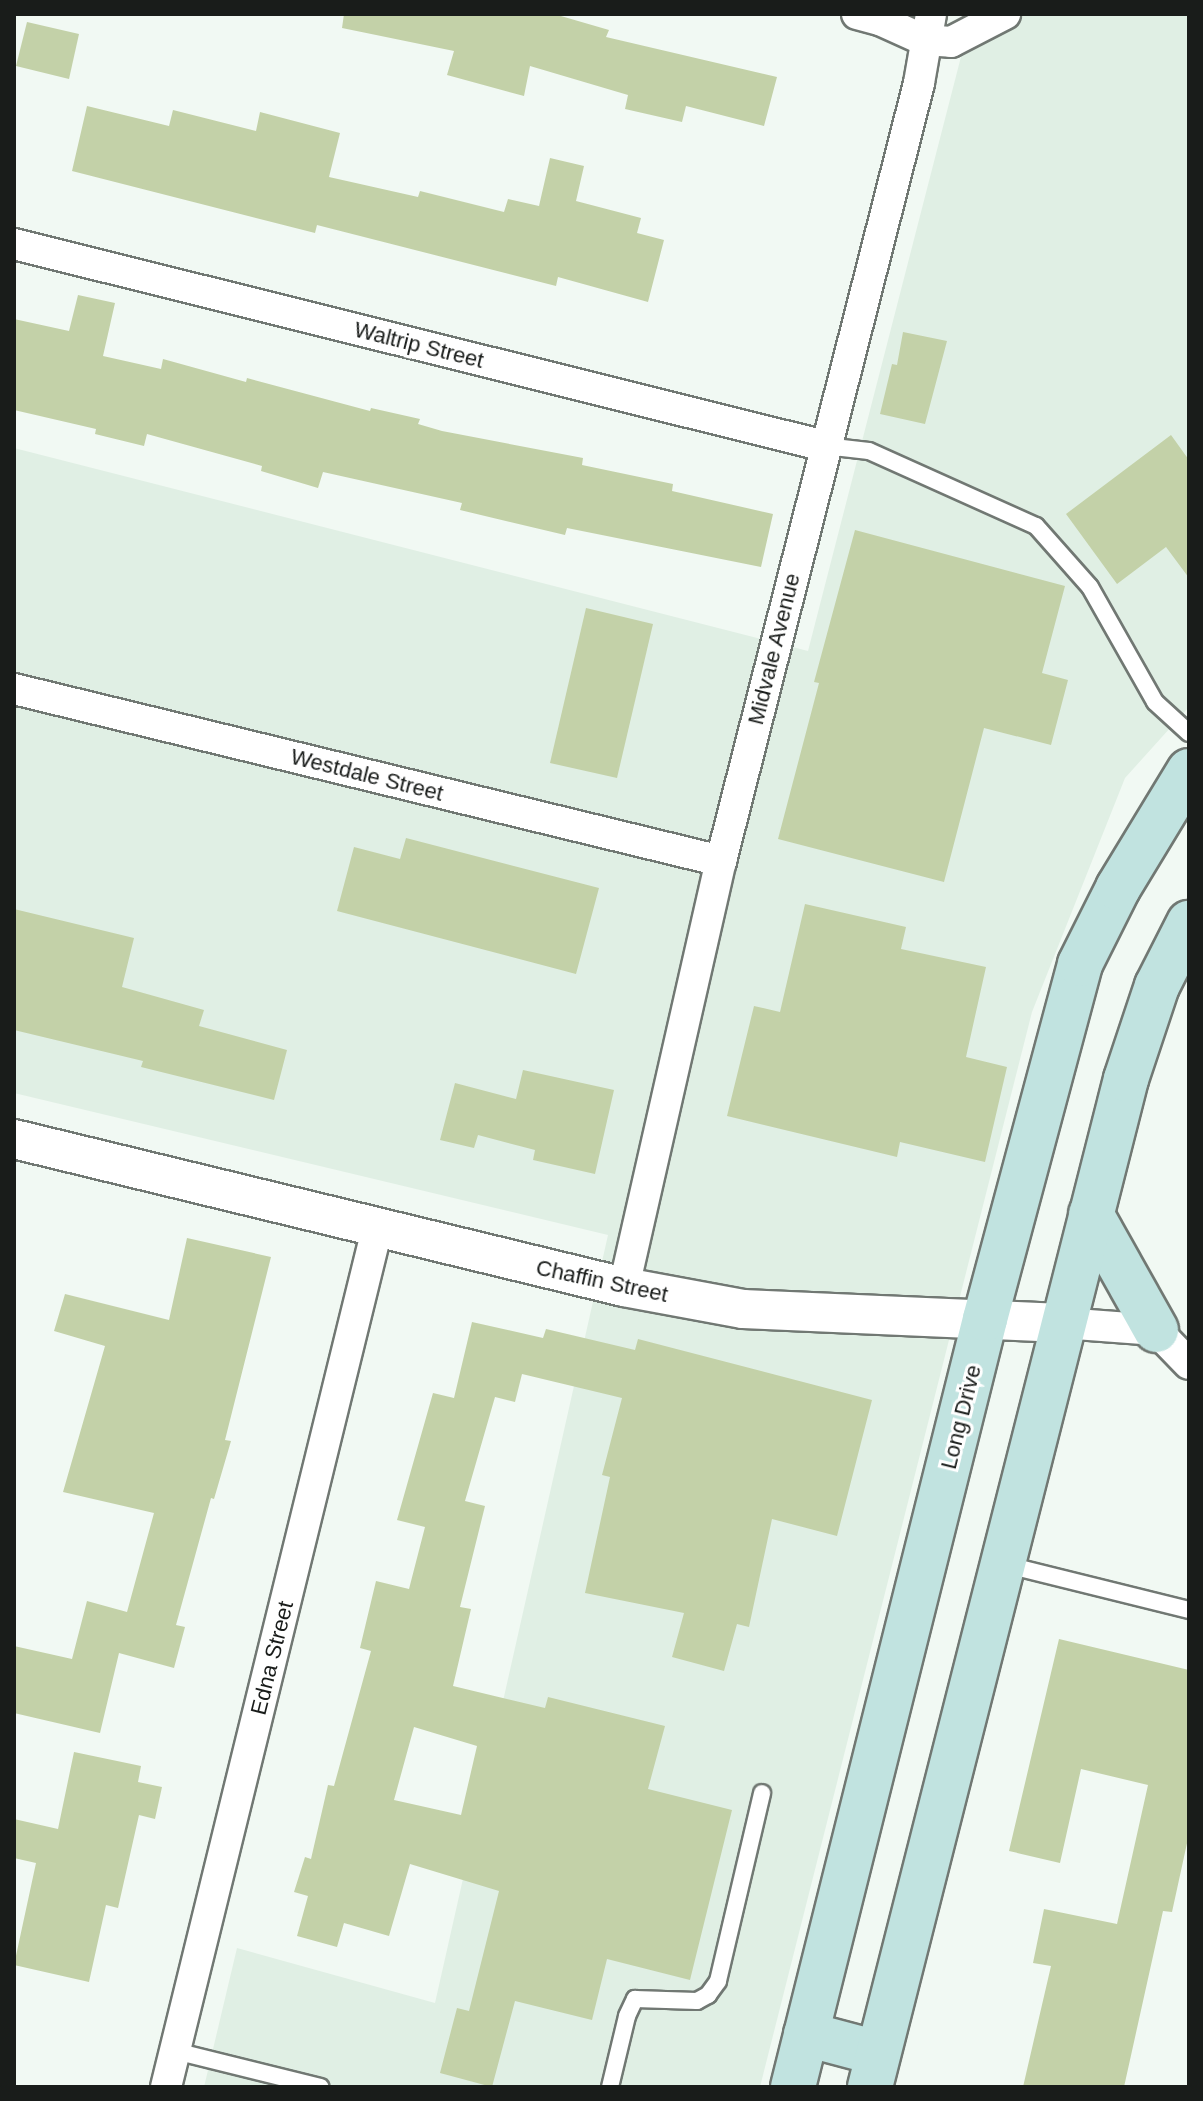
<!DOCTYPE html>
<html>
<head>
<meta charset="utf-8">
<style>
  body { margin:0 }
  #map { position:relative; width:1203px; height:2101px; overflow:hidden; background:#f1f9f3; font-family:Arial,sans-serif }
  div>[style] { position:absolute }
  .built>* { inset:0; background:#e0efe4 }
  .building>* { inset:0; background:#c3d1a8 }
  .roads { filter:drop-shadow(2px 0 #717873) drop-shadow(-2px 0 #717873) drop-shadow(0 2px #717873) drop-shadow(0 -2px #717873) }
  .service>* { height:16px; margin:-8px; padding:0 8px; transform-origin:8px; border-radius:8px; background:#fff }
  .minor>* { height:30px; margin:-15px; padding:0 15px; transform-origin:15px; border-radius:15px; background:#fff }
  .tertiary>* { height:38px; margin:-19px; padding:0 19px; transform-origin:19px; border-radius:19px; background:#fff }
  .secondary>* { height:44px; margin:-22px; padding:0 22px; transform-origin:22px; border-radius:22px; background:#c1e3e0 }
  span { translate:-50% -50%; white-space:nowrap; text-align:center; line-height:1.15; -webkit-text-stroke:6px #fff; paint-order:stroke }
  .street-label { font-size:22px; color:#191c1a }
  .frame { position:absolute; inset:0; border:16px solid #191c1a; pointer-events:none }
</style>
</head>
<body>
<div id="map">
  <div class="built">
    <div style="clip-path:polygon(972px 14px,1189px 14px,1189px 707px,1125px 778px,1032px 1012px,760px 2087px,204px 2087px,237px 1948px,435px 2003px,608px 1235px,14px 1093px,14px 448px,808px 651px)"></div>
  </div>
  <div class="building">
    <div style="clip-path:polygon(344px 14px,554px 14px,609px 30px,606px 37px,777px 77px,764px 126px,686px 106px,682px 122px,625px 109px,628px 95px,530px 66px,524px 96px,447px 75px,454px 51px,342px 28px)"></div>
    <div style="clip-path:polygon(27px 22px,79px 34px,69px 79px,16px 66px)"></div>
    <div style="clip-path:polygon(87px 106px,169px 126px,173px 110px,256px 131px,260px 112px,340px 133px,329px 177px,418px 197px,420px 191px,504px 212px,508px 199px,539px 206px,550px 158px,584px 166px,576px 201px,641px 218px,637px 233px,664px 240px,648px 302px,558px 277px,556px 286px,317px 225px,315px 233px,72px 171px)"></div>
    <div style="clip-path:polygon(78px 295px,115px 303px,103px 356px,161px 369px,163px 359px,246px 382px,247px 378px,370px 411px,371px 408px,420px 419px,418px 424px,442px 431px,583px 458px,582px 465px,673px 484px,672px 491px,773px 514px,761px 567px,567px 528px,565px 535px,460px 510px,462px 503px,323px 472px,318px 488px,261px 471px,262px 466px,147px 434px,144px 446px,95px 434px,96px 429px,14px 410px,14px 319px,69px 331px)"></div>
    <div style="clip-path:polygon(903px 332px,947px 341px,925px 424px,880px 414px,892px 364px,897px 365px)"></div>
    <div style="clip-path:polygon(1171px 435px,1189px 460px,1189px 578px,1166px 547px,1117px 584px,1066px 514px)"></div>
    <div style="clip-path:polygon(855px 530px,1065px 586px,1042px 673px,1068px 680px,1051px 745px,984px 728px,944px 882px,778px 839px,819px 683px,814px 682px)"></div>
    <div style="clip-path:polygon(586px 608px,653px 624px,617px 778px,550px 763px)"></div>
    <div style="clip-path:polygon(406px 838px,599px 888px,576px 974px,337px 911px,354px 847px,400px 859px)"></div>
    <div style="clip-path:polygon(805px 904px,906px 927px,901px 949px,986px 967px,966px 1057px,1007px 1067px,985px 1162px,900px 1142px,897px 1157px,727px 1116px,754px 1006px,780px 1012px)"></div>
    <div style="clip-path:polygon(14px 909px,134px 938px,122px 987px,204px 1010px,199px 1026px,287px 1050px,274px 1100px,141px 1067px,143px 1061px,14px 1030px)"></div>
    <div style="clip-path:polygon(523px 1070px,614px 1090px,595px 1174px,533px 1160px,535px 1150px,478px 1135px,474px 1148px,440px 1140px,455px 1083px,516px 1099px)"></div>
    <div style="clip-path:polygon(187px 1238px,271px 1257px,225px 1440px,231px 1441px,214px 1499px,211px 1498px,176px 1625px,185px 1627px,174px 1668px,119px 1653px,100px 1733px,14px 1713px,14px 1646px,72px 1659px,87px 1601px,127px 1612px,154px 1513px,63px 1492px,105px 1346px,54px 1331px,65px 1294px,169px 1320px)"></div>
    <div style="clip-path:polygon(evenodd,472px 1322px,543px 1338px,546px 1329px,635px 1350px,638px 1339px,872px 1400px,837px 1536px,772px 1519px,749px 1627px,737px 1624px,724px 1671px,672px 1657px,684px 1613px,585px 1593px,610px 1477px,602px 1475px,622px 1398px,522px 1374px,515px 1402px,495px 1397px,465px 1501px,485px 1506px,460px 1607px,471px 1609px,453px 1686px,545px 1708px,548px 1697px,665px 1726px,648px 1789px,732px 1810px,690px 1980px,607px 1959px,592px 2020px,515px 2001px,492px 2087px,440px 2073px,457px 2008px,469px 2011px,499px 1891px,410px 1864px,389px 1936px,344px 1923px,337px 1947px,297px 1936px,308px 1896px,294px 1892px,305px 1857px,311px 1859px,328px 1785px,334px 1786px,371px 1651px,360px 1648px,376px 1581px,409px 1589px,425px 1527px,397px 1520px,433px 1393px,454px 1398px,472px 1322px,414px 1727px,477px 1746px,461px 1815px,394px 1800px,414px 1727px)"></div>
    <div style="clip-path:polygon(1059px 1639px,1189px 1670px,1189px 1834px,1172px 1912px,1163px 1911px,1124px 2087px,1023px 2087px,1051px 1966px,1033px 1963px,1044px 1909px,1117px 1924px,1148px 1785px,1081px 1769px,1060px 1863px,1009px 1851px)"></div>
    <div style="clip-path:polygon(74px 1752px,141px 1766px,138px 1782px,162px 1787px,155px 1819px,139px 1815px,118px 1908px,106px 1905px,89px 1982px,14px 1965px,36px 1863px,14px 1858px,14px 1819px,58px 1829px)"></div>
  </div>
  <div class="roads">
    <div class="service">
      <div style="left:825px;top:446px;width:44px;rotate:6.5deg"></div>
      <div style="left:869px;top:451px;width:183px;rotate:24.2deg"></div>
      <div style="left:1036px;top:526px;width:81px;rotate:48.5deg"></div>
      <div style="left:1090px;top:587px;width:132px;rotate:60.5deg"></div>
      <div style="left:1155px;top:702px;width:46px;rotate:42.4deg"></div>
      <div style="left:1003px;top:1564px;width:192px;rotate:13.9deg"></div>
      <div style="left:175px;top:2051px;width:150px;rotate:13.9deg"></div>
      <div style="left:610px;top:2087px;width:73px;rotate:-76.5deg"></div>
      <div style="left:627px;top:2016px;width:19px;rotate:-65deg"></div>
      <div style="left:635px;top:1999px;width:62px;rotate:1.8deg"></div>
      <div style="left:697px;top:2001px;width:13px;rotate:-29deg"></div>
      <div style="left:708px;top:1995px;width:17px;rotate:-54deg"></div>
      <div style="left:718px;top:1981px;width:193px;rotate:-76.8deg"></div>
    </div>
    <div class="minor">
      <div style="left:857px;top:14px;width:24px;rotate:15deg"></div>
      <div style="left:880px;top:20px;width:48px;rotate:24.4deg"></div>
      <div style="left:924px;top:40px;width:27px;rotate:4deg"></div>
      <div style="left:951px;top:42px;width:61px;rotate:-27.4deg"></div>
      <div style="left:14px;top:244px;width:836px;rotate:13.99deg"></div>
      <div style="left:14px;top:689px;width:728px;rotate:13.67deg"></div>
      <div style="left:624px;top:1287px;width:437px;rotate:-77.2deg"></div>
      <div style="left:721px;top:861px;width:803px;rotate:-75.72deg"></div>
      <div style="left:919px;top:83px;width:70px;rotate:-80.1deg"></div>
      <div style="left:1062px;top:1323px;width:94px;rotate:4.3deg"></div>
      <div style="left:1156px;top:1330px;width:47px;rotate:45.9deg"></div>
      <div style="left:166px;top:2087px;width:884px;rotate:-76.18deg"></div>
    </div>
    <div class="tertiary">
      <div style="left:14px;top:1139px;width:628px;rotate:13.64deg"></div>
      <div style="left:624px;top:1287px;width:121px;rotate:10.5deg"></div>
      <div style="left:743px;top:1309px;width:319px;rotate:2.5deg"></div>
    </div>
    <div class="secondary">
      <div style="left:1091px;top:1214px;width:133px;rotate:60.7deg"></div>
      <div style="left:806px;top:2034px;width:74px;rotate:14.8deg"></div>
      <div style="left:793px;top:2087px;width:792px;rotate:-75.96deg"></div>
      <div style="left:985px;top:1319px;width:367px;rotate:-75deg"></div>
      <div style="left:1080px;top:964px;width:85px;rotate:-63.4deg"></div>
      <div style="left:1118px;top:888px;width:137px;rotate:-58.7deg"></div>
      <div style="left:870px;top:2087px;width:1040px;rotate:-75.75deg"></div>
      <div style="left:1126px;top:1079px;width:98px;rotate:-71.6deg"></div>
      <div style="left:1157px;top:986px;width:71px;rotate:-63.1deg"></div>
    </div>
  </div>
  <div class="street-label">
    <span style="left:419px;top:345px;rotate:14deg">Waltrip Street</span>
    <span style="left:774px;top:649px;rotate:-76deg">Midvale Avenue</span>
    <span style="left:367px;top:775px;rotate:14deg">Westdale Street</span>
    <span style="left:602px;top:1281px;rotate:12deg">Chaffin Street</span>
    <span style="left:961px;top:1417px;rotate:-76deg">Long Drive</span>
    <span style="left:272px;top:1658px;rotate:-76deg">Edna Street</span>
  </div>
  <div class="frame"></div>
</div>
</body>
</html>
